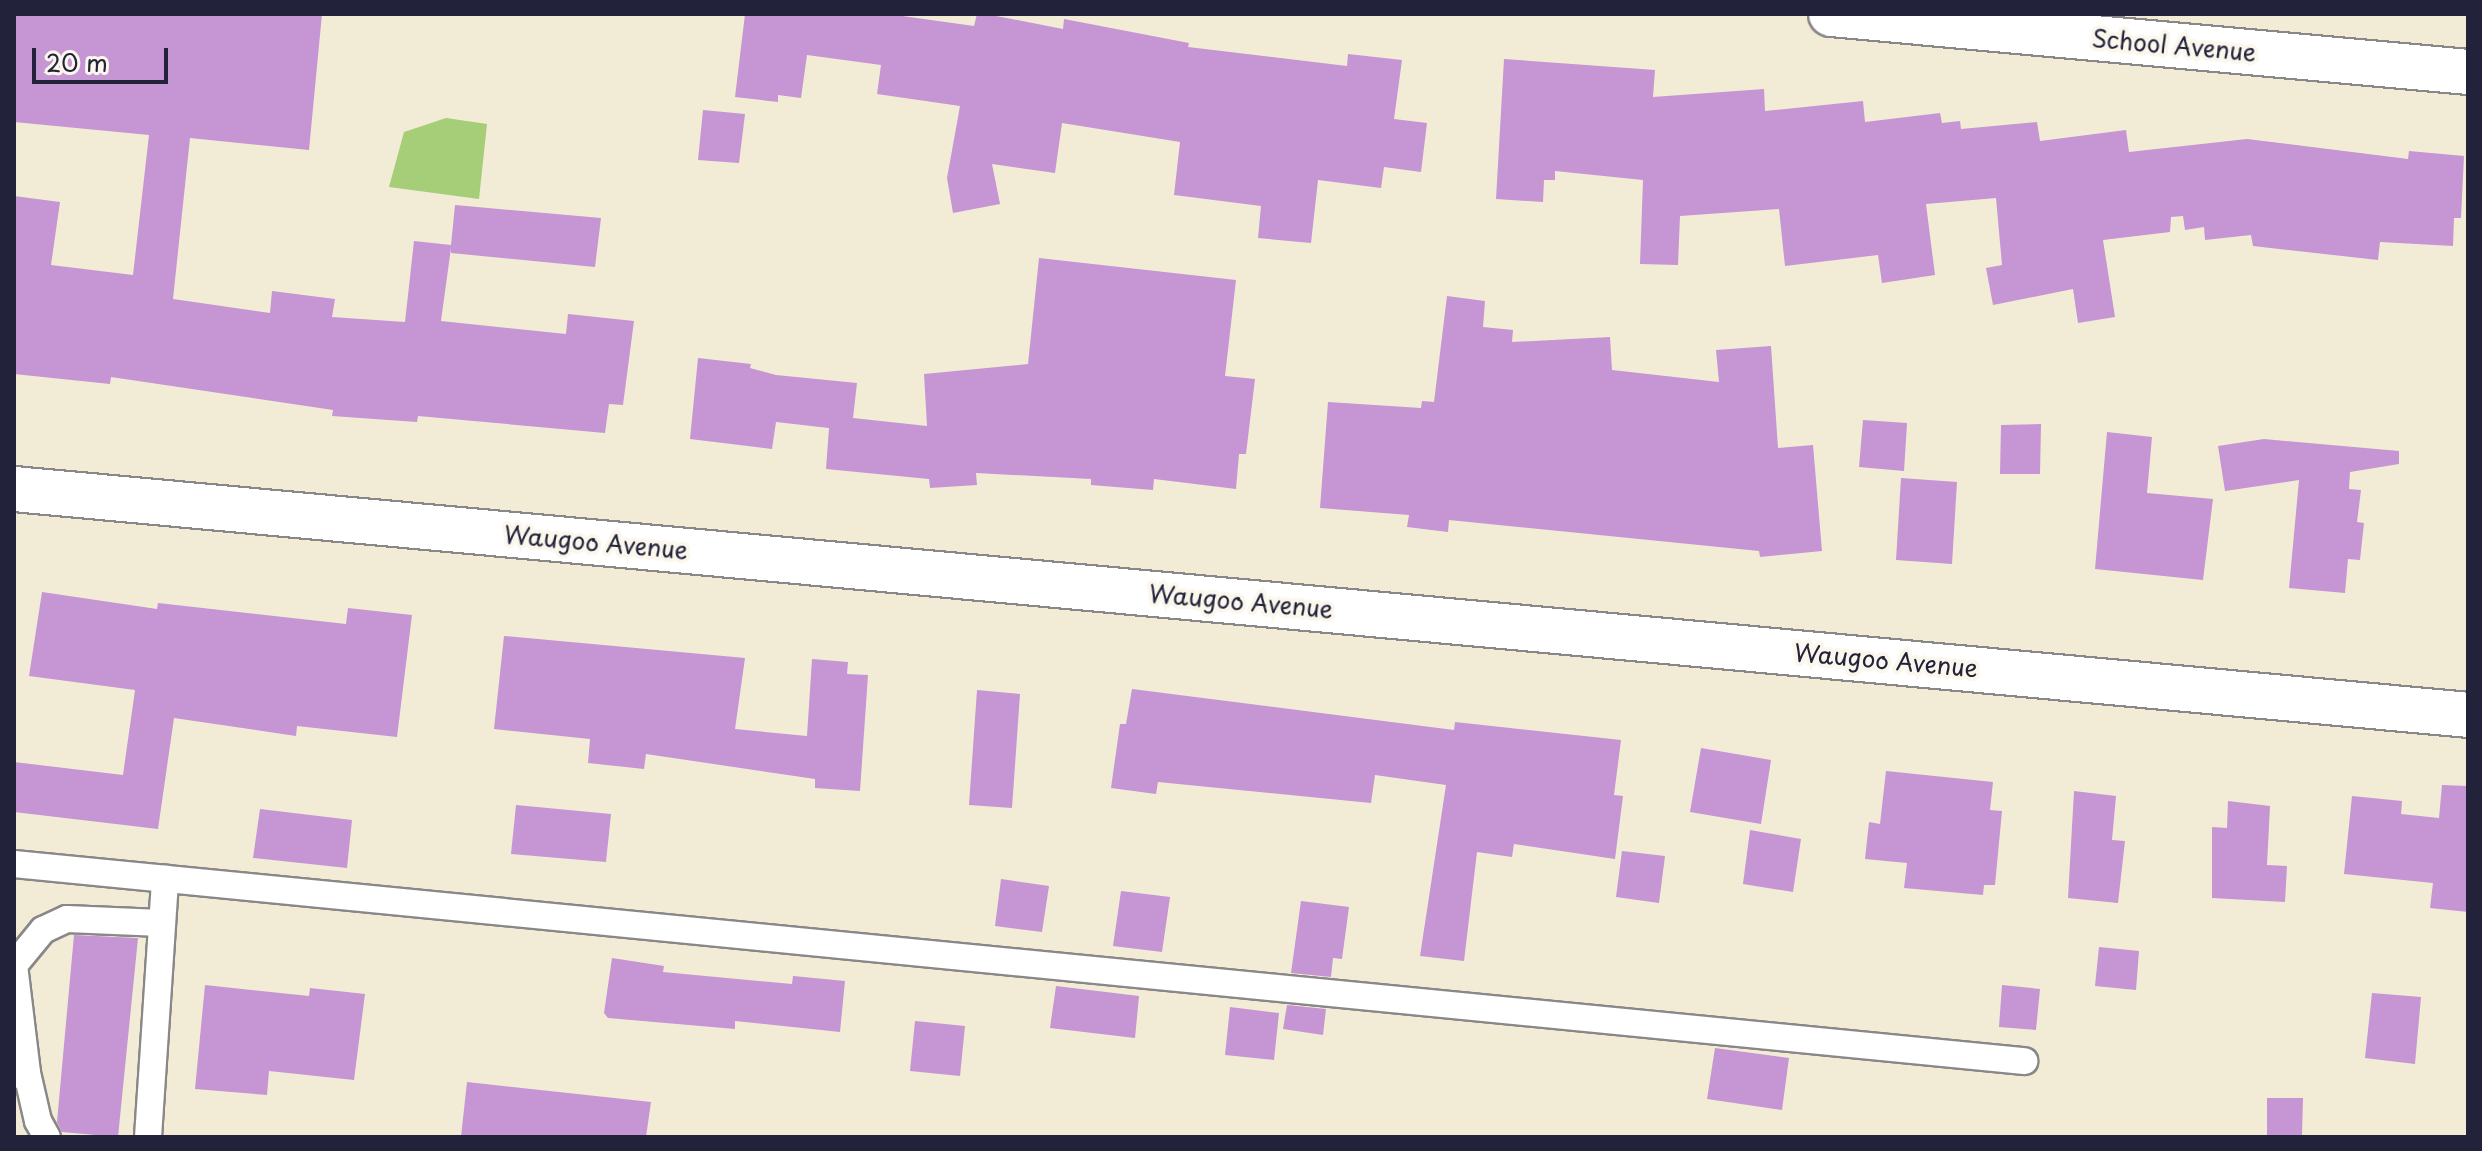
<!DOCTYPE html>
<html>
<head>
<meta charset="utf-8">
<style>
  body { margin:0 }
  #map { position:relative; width:2482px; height:1151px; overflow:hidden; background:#f2ecd6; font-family:"Playpen Sans",sans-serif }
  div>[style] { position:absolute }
  .green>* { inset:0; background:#a6cd78 }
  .building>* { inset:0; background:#c595d4 }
  .roads { filter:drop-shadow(2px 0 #8a8788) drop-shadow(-2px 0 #8a8788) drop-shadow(0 2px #8a8788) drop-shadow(0 -2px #8a8788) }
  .lane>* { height:26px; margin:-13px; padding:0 13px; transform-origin:13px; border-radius:13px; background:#fff }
  .street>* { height:44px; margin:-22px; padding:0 22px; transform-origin:22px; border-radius:22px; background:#fff }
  span { translate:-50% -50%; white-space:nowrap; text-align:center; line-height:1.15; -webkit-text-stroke:8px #fbf7ec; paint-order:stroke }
  .street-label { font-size:24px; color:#22223b }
  .frame { position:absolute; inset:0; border:16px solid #22223b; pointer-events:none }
  .scale { position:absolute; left:32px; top:48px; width:136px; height:36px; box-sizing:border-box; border:4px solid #22223b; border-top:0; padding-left:10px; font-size:24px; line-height:28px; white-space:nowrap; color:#22223b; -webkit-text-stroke:6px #fbf7ec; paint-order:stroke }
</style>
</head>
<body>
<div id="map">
  <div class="green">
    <div style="clip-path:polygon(446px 118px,487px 124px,479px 199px,389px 187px,404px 132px)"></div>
  </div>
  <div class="building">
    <div style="clip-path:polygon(14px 14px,322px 14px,309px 150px,190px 138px,173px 299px,270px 313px,272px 291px,335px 299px,332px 317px,405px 322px,414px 241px,451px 245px,455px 205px,601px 218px,595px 267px,451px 253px,451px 248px,441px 321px,566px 334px,568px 314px,634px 321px,623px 405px,609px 404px,605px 433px,418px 416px,417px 422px,332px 416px,333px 410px,111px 377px,110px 384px,14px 374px,14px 196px,60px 202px,51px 265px,133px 275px,149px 135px,14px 122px)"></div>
    <div style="clip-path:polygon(745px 14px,888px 14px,974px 26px,977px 14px,986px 14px,1063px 29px,1064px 19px,1189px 43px,1188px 47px,1347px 66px,1348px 54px,1402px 60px,1394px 119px,1427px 123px,1421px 172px,1384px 167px,1381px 188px,1318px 180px,1311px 243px,1258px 238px,1261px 206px,1174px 195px,1180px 142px,1062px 123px,1055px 173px,992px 164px,1000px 204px,953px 213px,947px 178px,960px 106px,877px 94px,881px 65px,807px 55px,801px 98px,778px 95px,778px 102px,735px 97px)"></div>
    <div style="clip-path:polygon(1504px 59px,1655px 70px,1653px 97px,1764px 89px,1765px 111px,1863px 101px,1865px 122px,1940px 113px,1942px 123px,1960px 121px,1961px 129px,2037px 122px,2040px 141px,2126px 130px,2129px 152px,2247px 139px,2408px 159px,2409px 151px,2464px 156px,2461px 218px,2454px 218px,2453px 246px,2380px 242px,2378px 260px,2253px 246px,2251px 235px,2205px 240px,2204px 227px,2185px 230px,2183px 216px,2171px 217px,2170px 232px,2103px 240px,2115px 317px,2078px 323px,2073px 289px,1993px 305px,1986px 268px,2002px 265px,1996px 198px,1926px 204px,1935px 275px,1882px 283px,1878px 255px,1785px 266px,1779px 209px,1680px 216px,1678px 265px,1640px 264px,1643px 180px,1555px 171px,1555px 180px,1544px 180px,1543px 202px,1496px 199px)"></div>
    <div style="clip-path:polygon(703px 110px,745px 114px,739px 163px,698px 160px)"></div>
    <div style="clip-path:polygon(1039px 258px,1236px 280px,1225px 376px,1255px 379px,1246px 454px,1239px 454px,1236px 489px,1154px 479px,1153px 490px,1091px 485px,1091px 479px,976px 473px,977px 485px,930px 488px,929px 479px,826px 469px,829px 428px,776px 422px,772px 449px,690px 439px,698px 358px,751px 364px,750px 368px,776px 375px,857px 383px,853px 418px,927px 426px,924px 374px,1028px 364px)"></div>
    <div style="clip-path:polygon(1447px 296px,1485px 301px,1483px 327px,1513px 330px,1512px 342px,1610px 337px,1612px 370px,1719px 382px,1716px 350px,1771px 346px,1778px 448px,1813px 445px,1822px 551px,1760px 557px,1759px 551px,1449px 520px,1448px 532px,1407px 527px,1409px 515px,1320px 508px,1328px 402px,1421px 408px,1422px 401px,1434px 402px)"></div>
    <div style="clip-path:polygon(1863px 420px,1907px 423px,1904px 471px,1859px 467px)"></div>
    <div style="clip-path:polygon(2041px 424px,2040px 474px,2000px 474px,2001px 425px)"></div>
    <div style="clip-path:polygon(2107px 432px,2152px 437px,2147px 493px,2213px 499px,2203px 580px,2095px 569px)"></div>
    <div style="clip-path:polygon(2264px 439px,2399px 451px,2399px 464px,2350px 472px,2349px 489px,2361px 490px,2357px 522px,2364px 523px,2360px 560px,2348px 559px,2345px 593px,2289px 588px,2299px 480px,2225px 491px,2218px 446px)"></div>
    <div style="clip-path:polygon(1901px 478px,1957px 482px,1952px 564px,1896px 560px)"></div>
    <div style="clip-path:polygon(42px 592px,157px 609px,158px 603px,346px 624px,348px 608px,412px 615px,397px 737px,297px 726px,296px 736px,174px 718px,158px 829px,14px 812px,14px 762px,123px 775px,135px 690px,29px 676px)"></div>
    <div style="clip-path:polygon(504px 636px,745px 658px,735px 729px,807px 736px,812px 659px,848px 662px,847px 674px,868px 675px,860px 791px,815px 788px,815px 779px,646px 754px,644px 769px,588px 763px,590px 739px,494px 729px)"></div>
    <div style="clip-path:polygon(1132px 689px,1454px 730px,1455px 722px,1621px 740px,1614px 795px,1623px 796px,1615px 859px,1514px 844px,1512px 857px,1477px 852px,1464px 961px,1420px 956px,1446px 785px,1375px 775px,1371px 803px,1158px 782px,1156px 794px,1111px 788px,1120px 724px,1126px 724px)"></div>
    <div style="clip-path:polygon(977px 690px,1020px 694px,1012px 808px,969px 805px)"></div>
    <div style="clip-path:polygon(1701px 748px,1771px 760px,1761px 824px,1690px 812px)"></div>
    <div style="clip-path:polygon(1886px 771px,1993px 782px,1990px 810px,2002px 811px,1995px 885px,1984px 885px,1983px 895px,1904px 888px,1907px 863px,1865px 859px,1869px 822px,1880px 824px)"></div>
    <div style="clip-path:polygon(2442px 785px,2468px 786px,2468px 912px,2430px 908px,2433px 883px,2344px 874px,2352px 796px,2402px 801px,2401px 814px,2439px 818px)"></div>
    <div style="clip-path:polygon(2074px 791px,2116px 796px,2112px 840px,2125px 841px,2118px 903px,2068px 898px)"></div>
    <div style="clip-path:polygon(2228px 801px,2270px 806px,2267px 865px,2287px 866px,2285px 902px,2212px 898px,2212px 827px,2227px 828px)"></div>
    <div style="clip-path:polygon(516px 805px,611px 814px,606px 862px,511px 854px)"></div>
    <div style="clip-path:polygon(260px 809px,352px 820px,347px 868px,253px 858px)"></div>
    <div style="clip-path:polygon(1750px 830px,1801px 839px,1793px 892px,1743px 884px)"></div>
    <div style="clip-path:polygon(1622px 851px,1665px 856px,1659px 903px,1616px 897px)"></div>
    <div style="clip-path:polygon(1001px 879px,1049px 886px,1042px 932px,995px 926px)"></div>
    <div style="clip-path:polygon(1121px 891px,1170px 897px,1162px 952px,1113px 946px)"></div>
    <div style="clip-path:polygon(1301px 901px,1349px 907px,1342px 959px,1333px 958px,1331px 977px,1291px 973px)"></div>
    <div style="clip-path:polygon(74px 935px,138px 938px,118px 1137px,62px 1132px,57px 1122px)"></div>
    <div style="clip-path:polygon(2099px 947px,2139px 951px,2136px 990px,2095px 986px)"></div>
    <div style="clip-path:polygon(612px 958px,664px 966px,663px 972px,792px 984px,793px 976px,845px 981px,840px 1032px,735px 1021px,735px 1029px,608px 1018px,604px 1013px)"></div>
    <div style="clip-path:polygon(205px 985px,309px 996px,310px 988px,365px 994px,354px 1080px,269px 1071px,267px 1095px,195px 1089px)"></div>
    <div style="clip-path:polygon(2002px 985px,2040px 989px,2036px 1030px,1999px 1027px)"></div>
    <div style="clip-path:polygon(1056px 986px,1139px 996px,1135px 1038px,1050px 1028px)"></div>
    <div style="clip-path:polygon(2372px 993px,2421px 997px,2415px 1064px,2365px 1058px)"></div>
    <div style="clip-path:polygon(1287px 1005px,1326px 1009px,1323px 1035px,1283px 1029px)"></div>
    <div style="clip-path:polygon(1230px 1007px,1279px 1013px,1274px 1060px,1225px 1055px)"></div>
    <div style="clip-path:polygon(915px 1021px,965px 1026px,960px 1076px,910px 1071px)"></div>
    <div style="clip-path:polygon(1715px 1048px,1789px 1058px,1782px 1110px,1707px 1099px)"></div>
    <div style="clip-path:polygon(467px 1082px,651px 1102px,646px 1137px,461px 1137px)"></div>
    <div style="clip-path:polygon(2267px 1098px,2303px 1098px,2302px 1135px,2267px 1135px)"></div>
  </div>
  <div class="roads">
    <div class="lane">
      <div style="left:14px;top:864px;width:2020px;rotate:5.6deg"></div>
      <div style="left:15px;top:964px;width:44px;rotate:-50.5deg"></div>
      <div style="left:43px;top:930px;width:26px;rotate:-25deg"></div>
      <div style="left:67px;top:919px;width:94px;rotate:2.4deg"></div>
      <div style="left:14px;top:965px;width:109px;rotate:83.1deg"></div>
      <div style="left:27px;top:1073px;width:13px;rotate:171deg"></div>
      <div style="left:27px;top:1073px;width:49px;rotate:77.1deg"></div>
      <div style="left:38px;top:1121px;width:18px;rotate:61deg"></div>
      <div style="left:148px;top:1137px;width:259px;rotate:-86.2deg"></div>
    </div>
    <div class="street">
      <div style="left:1831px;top:14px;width:640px;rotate:5.2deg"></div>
      <div style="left:14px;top:489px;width:2464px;rotate:5.26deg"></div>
    </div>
  </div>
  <div class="street-label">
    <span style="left:2174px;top:45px;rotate:5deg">School Avenue</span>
    <span style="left:596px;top:542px;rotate:5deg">Waugoo Avenue</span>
    <span style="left:1241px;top:601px;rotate:5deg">Waugoo Avenue</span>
    <span style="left:1886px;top:660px;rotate:5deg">Waugoo Avenue</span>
  </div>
  <div class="frame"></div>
  <div class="scale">20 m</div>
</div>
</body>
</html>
